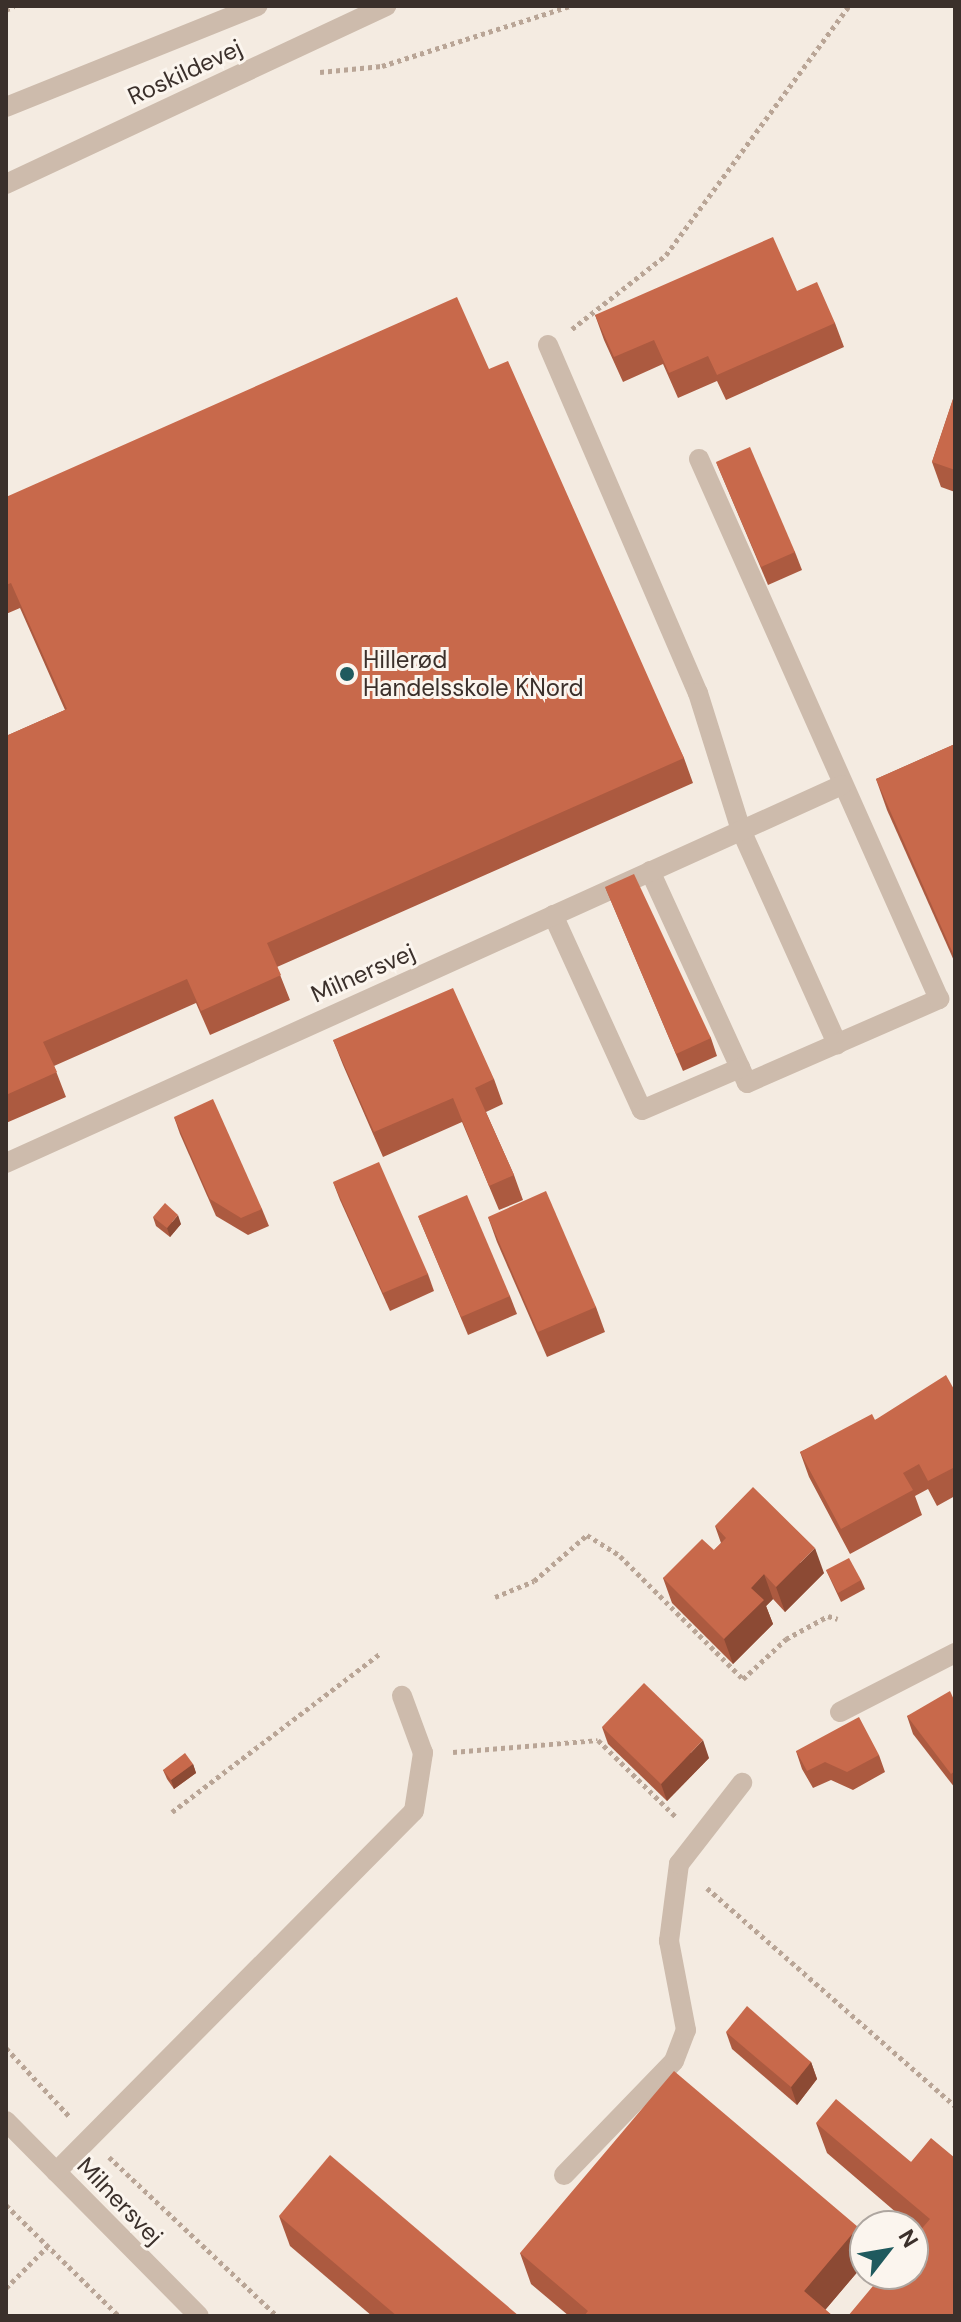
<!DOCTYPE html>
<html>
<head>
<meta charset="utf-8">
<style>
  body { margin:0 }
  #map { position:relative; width:961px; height:2322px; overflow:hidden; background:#f4ebe1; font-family:"DM Sans",sans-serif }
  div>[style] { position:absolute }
  .path>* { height:5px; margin-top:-2.5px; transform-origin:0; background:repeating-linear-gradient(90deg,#b9a596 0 4px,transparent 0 8px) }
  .minor>* { height:20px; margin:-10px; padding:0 10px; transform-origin:10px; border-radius:10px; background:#cdbbac }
  .wall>* { inset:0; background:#ac5a40 }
  .shaded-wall>* { inset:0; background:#8c4a34 }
  .building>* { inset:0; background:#c8694b }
  .dots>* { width:22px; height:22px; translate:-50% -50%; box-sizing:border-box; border:4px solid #fbf5ee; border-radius:50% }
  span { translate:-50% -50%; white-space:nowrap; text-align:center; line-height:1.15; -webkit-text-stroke:6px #fbf5ee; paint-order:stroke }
  .street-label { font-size:24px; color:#3b302b }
  .poi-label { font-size:24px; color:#3b302b }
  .left { translate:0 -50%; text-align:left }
  .frame { position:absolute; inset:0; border:8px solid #3b302b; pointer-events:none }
  .north { position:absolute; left:849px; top:2210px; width:80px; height:80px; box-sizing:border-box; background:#fbf5ee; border:2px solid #aea6a0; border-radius:50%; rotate:59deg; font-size:22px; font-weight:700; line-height:32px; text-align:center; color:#3b302b }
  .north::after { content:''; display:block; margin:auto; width:28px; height:36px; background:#1f5a5e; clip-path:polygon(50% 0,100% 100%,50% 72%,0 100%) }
</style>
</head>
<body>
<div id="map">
  <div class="path">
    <div style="left:6px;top:10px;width:9px;rotate:-27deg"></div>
    <div style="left:320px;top:72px;width:62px;rotate:-5.5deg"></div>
    <div style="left:382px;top:66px;width:197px;rotate:-17.7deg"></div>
    <div style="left:572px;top:329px;width:120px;rotate:-38.2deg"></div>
    <div style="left:666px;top:255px;width:309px;rotate:-53.7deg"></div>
    <div style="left:495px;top:1597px;width:42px;rotate:-22.3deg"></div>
    <div style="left:534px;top:1581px;width:70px;rotate:-41deg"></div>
    <div style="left:587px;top:1535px;width:39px;rotate:32deg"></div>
    <div style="left:620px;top:1556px;width:174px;rotate:45deg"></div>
    <div style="left:743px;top:1679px;width:59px;rotate:-42.9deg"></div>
    <div style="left:786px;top:1639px;width:48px;rotate:-28.7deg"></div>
    <div style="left:828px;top:1616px;width:10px;rotate:17deg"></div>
    <div style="left:453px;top:1752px;width:145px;rotate:-4.7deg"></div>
    <div style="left:598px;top:1740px;width:111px;rotate:44.6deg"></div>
    <div style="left:172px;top:1812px;width:263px;rotate:-37.3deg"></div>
    <div style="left:707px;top:1888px;width:330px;rotate:41.3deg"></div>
    <div style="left:6px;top:2048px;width:93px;rotate:47.2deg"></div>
    <div style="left:109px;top:2157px;width:231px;rotate:43.4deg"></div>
    <div style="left:6px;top:2205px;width:158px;rotate:44.5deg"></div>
    <div style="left:6px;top:2288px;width:58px;rotate:-45deg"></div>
  </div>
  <div class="minor">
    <div style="left:6px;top:107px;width:271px;rotate:-21.9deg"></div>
    <div style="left:6px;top:184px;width:420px;rotate:-25.1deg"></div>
    <div style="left:548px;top:345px;width:379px;rotate:66.7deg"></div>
    <div style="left:698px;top:693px;width:144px;rotate:72.6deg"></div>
    <div style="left:741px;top:830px;width:235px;rotate:65.8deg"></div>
    <div style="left:650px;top:871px;width:233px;rotate:65.4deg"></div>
    <div style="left:747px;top:1083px;width:210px;rotate:-23.6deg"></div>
    <div style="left:939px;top:999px;width:591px;rotate:-113.96deg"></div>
    <div style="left:553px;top:915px;width:214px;rotate:65.5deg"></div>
    <div style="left:642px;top:1110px;width:107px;rotate:-23.2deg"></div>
    <div style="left:6px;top:1163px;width:917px;rotate:-24.33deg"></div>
    <div style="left:840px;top:1712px;width:129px;rotate:-27.2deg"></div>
    <div style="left:6px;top:2121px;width:274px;rotate:45.3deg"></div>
    <div style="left:56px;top:2172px;width:508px;rotate:-45.24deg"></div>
    <div style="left:414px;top:1811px;width:59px;rotate:-81.2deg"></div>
    <div style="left:423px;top:1753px;width:61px;rotate:-110.2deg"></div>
    <div style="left:564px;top:2175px;width:158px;rotate:-46deg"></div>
    <div style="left:674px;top:2061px;width:33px;rotate:-69deg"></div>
    <div style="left:686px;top:2030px;width:91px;rotate:-100.8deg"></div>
    <div style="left:669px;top:1941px;width:78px;rotate:-82.6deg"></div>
    <div style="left:679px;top:1864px;width:103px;rotate:-52.1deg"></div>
  </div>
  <div class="wall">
    <div style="clip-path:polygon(797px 291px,835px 323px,844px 347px,726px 400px,717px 381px,678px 398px,663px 364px,623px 382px,604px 340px,595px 315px)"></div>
    <div style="clip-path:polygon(489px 369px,684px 758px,693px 783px,277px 967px,290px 1000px,210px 1035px,196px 1003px,54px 1066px,66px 1097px,6px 1123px,6px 736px,65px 710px,20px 608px,6px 614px,6px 497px)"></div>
    <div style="clip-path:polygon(955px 393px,955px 492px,941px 487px,932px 462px)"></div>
    <div style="clip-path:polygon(716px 462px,795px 552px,802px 570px,768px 585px)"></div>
    <div style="clip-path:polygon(955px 744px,955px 963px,887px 810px,876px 779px)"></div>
    <div style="clip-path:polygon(605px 887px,711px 1038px,717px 1056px,683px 1071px)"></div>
    <div style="clip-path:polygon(333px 1040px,494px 1079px,503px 1104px,486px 1112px,514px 1175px,523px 1200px,499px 1210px,462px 1122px,383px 1157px,343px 1065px)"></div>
    <div style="clip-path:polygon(174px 1117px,262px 1209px,269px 1226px,248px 1235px,216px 1216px,180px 1134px)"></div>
    <div style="clip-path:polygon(333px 1182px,428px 1274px,434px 1291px,390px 1311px,340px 1200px)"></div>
    <div style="clip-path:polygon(418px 1216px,510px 1296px,517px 1314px,468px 1335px)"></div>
    <div style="clip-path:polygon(153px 1217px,181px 1224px,170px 1237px,156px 1226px)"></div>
    <div style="clip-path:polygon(488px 1217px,596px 1307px,605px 1332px,547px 1357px,497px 1242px)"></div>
    <div style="clip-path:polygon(955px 1391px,955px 1496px,937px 1506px,928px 1489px,915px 1496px,922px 1515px,850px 1554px,809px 1477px,800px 1452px,875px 1420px)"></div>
    <div style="clip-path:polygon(715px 1526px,824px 1573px,785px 1612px,773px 1599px,766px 1606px,773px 1624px,733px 1664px,672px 1603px,663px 1578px,714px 1550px,721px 1543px)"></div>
    <div style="clip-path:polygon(826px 1570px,861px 1580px,865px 1589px,841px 1602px)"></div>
    <div style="clip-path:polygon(955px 1702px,955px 1788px,913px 1734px,907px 1716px)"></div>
    <div style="clip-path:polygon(602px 1727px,709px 1758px,667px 1801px,608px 1744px)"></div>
    <div style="clip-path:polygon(796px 1751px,879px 1755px,885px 1772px,853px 1790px,831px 1780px,813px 1788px,802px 1769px)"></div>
    <div style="clip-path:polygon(193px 1764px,196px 1773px,174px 1789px,167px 1779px,163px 1770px)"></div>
    <div style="clip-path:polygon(726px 2032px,811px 2062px,817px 2079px,797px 2105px,732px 2049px)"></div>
    <div style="clip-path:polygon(816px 2123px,911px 2162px,955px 2158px,955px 2316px,919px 2232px,827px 2153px)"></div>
    <div style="clip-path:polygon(279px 2216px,519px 2316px,372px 2316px,290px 2246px)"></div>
    <div style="clip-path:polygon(858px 2227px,865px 2246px,865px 2263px,825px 2310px,833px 2316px,569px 2316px,531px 2284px,520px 2253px)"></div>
  </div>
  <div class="shaded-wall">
    <div style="clip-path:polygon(178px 1215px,181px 1224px,170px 1237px,167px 1228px)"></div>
    <div style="clip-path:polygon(815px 1548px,824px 1573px,785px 1612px,776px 1587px)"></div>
    <div style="clip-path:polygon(764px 1574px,773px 1599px,766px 1606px,773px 1624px,733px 1664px,724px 1639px,751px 1588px)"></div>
    <div style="clip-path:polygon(703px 1740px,709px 1758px,667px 1801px,661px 1784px)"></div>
    <div style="clip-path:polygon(193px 1764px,196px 1773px,174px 1789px,171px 1780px)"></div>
    <div style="clip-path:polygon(811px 2062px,817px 2079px,797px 2105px,791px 2087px)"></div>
    <div style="clip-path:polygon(858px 2227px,865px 2246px,865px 2263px,820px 2316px,804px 2291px)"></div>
  </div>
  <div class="building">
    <div style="clip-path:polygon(773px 237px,797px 291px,817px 282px,835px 323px,717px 375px,708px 356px,669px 373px,654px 340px,614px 357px,595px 315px)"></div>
    <div style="clip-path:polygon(457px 297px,489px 369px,508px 361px,684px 758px,267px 943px,281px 975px,201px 1011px,187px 979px,43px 1042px,57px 1072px,6px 1095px,6px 736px,67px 709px,11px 583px,6px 585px,6px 497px)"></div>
    <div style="clip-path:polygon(955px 393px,955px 470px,932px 462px)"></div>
    <div style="clip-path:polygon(750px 447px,795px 552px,761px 567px,716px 462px)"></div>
    <div style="clip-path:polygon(955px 744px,955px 958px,876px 779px)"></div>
    <div style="clip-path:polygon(634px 874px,711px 1038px,676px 1054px,605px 887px)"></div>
    <div style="clip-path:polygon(453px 988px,494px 1079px,475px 1088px,514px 1175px,489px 1186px,453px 1098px,374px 1132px,333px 1040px)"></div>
    <div style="clip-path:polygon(213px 1099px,262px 1209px,241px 1218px,210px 1199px,174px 1117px)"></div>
    <div style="clip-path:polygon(379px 1162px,428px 1274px,383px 1293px,333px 1182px)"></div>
    <div style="clip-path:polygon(546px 1191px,596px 1307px,538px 1332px,488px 1217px)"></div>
    <div style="clip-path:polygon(467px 1195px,510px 1296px,461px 1317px,418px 1216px)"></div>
    <div style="clip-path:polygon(165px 1203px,178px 1215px,167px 1228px,153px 1217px)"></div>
    <div style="clip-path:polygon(946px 1375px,955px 1391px,955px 1467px,928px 1481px,919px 1464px,903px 1473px,913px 1490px,841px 1529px,800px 1452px,872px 1414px,875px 1420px)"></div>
    <div style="clip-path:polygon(753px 1487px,815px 1548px,776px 1587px,764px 1574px,751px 1588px,764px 1600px,724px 1639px,663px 1578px,702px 1539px,714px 1550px,726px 1538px,715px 1526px)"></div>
    <div style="clip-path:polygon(849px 1558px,861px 1580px,838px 1593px,826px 1570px)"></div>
    <div style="clip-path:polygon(644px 1683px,703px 1740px,661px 1784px,602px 1727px)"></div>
    <div style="clip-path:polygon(950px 1691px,955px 1702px,955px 1771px,951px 1774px,907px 1716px)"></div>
    <div style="clip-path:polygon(859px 1717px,879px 1755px,847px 1772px,825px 1762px,807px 1771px,796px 1751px)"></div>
    <div style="clip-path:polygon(185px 1753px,193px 1764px,171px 1780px,163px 1770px)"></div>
    <div style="clip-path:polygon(747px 2006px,811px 2062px,791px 2087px,726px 2032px)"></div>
    <div style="clip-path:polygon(674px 2071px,858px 2227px,804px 2291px,833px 2316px,584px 2316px,588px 2311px,520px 2253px)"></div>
    <div style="clip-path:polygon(836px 2099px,911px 2162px,931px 2138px,955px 2158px,955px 2316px,848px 2316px,883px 2274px,913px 2274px,913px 2239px,930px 2219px,816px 2123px)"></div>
    <div style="clip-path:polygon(330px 2155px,519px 2316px,397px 2316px,279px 2216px)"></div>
  </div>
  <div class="dots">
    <div style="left:347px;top:674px;background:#1f5a5e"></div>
  </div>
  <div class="street-label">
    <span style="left:185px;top:72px;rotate:-25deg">Roskildevej</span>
    <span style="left:363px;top:973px;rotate:-24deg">Milnersvej</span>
    <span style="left:120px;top:2201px;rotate:46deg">Milnersvej</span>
  </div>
  <div class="poi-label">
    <span class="left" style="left:363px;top:674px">Hillerød<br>Handelsskole KNord</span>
  </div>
  <div class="frame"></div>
  <div class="north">N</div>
</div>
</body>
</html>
